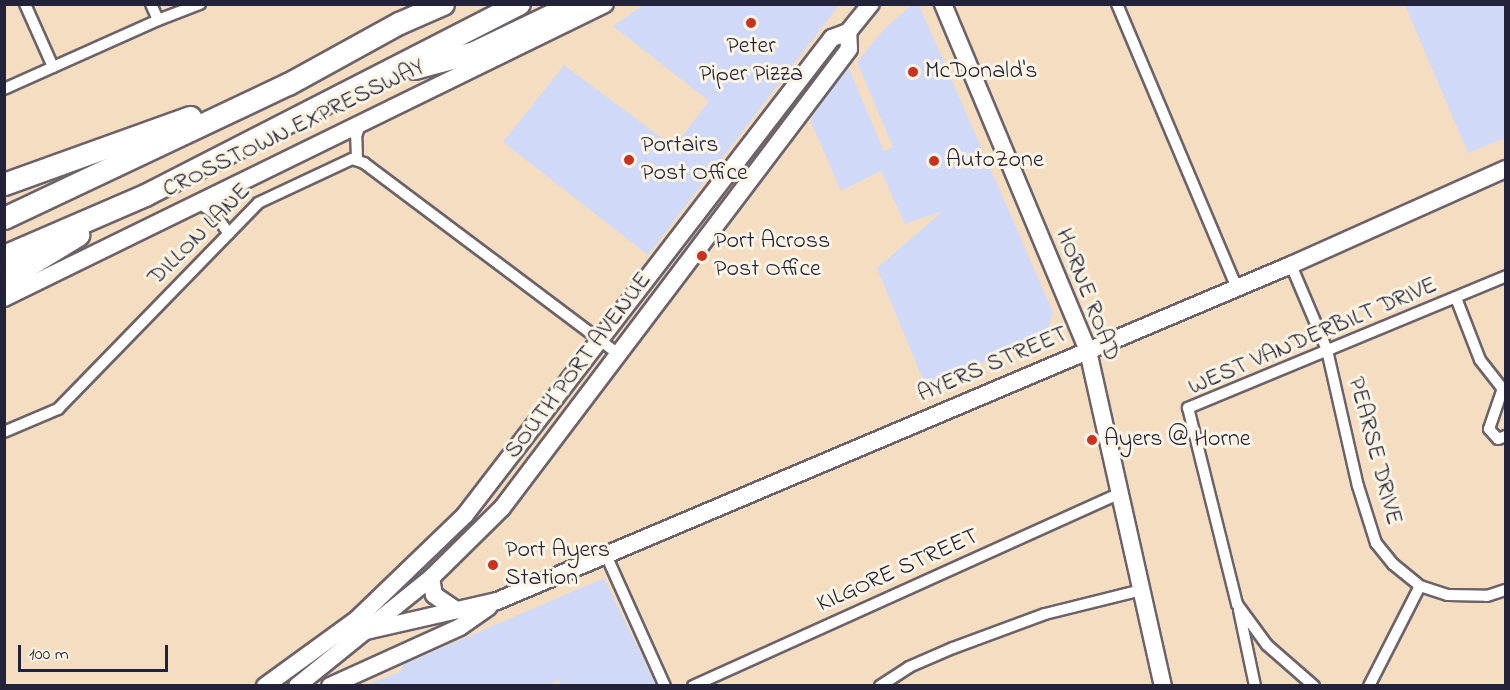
<!DOCTYPE html>
<html>
<head>
<meta charset="utf-8">
<style>
  body { margin:0 }
  #map { position:relative; width:1510px; height:690px; overflow:hidden; background:#f4ddc1; font-family:"Indie Flower",sans-serif }
  div>[style] { position:absolute }
  .built>* { inset:0; background:#d1d9f9 }
  .roads { filter:drop-shadow(2px 0 #6c636a) drop-shadow(-2px 0 #6c636a) drop-shadow(0 2px #6c636a) drop-shadow(0 -2px #6c636a) }
  .minor>* { height:10px; margin:-5px; padding:0 5px; transform-origin:5px; border-radius:5px; background:#fff }
  .secondary>* { height:16px; margin:-8px; padding:0 8px; transform-origin:8px; border-radius:8px; background:#fff }
  .motorway>* { height:21px; margin:-10.5px; padding:0 10.5px; transform-origin:10.5px; border-radius:10.5px; background:#fff }
  .dots>* { width:16px; height:16px; translate:-50% -50%; box-sizing:border-box; border:3px solid #fcf5e5; border-radius:50% }
  span { translate:-50% -50%; white-space:nowrap; text-align:center; line-height:1.15; -webkit-text-stroke:6px #fcf5e5; paint-order:stroke }
  .poi-label { font-size:24px; color:#22223b }
  .left { translate:0 -50%; text-align:left }
  .street-label { font-size:24px; color:#22223b }
  .frame { position:absolute; inset:0; border:6px solid #22223b; pointer-events:none }
  .scale { position:absolute; left:18px; top:645px; width:150px; height:27px; box-sizing:border-box; border:3px solid #22223b; border-top:0; padding-left:8px; font-size:18px; line-height:21px; white-space:nowrap; color:#22223b; -webkit-text-stroke:4px #fcf5e5; paint-order:stroke }
</style>
</head>
<body>
<div id="map">
  <div class="built">
    <div style="clip-path:polygon(643px 5px,839px 5px,648px 255px,503px 142px,564px 65px,674px 147px,709px 101px,613px 26px)"></div>
    <div style="clip-path:polygon(912px 5px,919px 5px,1053px 312px,1045px 337px,926px 387px,877px 268px,943px 211px,905px 224px,881px 171px,841px 191px,810px 120px,847px 64px,884px 151px,893px 147px,857px 62px,884px 29px)"></div>
    <div style="clip-path:polygon(1405px 5px,1505px 5px,1505px 138px,1468px 153px)"></div>
    <div style="clip-path:polygon(604px 578px,656px 685px,561px 685px,559px 680px,546px 686px,366px 685px,402px 671px,402px 665px)"></div>
  </div>
  <div class="roads">
    <div class="minor">
      <div style="left:25px;top:4px;width:69px;rotate:66deg"></div>
      <div style="left:151px;top:4px;width:17px;rotate:66deg"></div>
      <div style="left:1117px;top:4px;width:306px;rotate:67.1deg"></div>
      <div style="left:4px;top:89px;width:169px;rotate:-24.1deg"></div>
      <div style="left:158px;top:20px;width:45px;rotate:-20.9deg"></div>
      <div style="left:357px;top:159px;width:23px;rotate:-92deg"></div>
      <div style="left:356px;top:136px;width:12px;rotate:-70deg"></div>
      <div style="left:199px;top:203px;width:19px;rotate:35deg"></div>
      <div style="left:215px;top:214px;width:24px;rotate:55deg"></div>
      <div style="left:1291px;top:265px;width:92px;rotate:67deg"></div>
      <div style="left:1327px;top:350px;width:139px;rotate:77.2deg"></div>
      <div style="left:1358px;top:486px;width:60px;rotate:72.5deg"></div>
      <div style="left:1376px;top:543px;width:27px;rotate:51deg"></div>
      <div style="left:1393px;top:564px;width:35px;rotate:39deg"></div>
      <div style="left:1420px;top:586px;width:29px;rotate:18deg"></div>
      <div style="left:1448px;top:595px;width:39px;rotate:1deg"></div>
      <div style="left:1487px;top:596px;width:20px;rotate:-18deg"></div>
      <div style="left:1456px;top:298px;width:66px;rotate:68.8deg"></div>
      <div style="left:1480px;top:360px;width:42px;rotate:51.8deg"></div>
      <div style="left:1502px;top:391px;width:40px;rotate:108.9deg"></div>
      <div style="left:1489px;top:429px;width:13px;rotate:48deg"></div>
      <div style="left:1498px;top:439px;width:9px;rotate:-21deg"></div>
      <div style="left:4px;top:432px;width:59px;rotate:-23.1deg"></div>
      <div style="left:58px;top:409px;width:287px;rotate:-45.8deg"></div>
      <div style="left:258px;top:203px;width:104px;rotate:-25.1deg"></div>
      <div style="left:352px;top:159px;width:13px;rotate:18deg"></div>
      <div style="left:364px;top:163px;width:318px;rotate:36.9deg"></div>
      <div style="left:606px;top:555px;width:144px;rotate:65.8deg"></div>
      <div style="left:1239px;top:610px;width:78px;rotate:78.1deg"></div>
      <div style="left:693px;top:686px;width:467px;rotate:-24.3deg"></div>
      <div style="left:880px;top:686px;width:35px;rotate:-33deg"></div>
      <div style="left:909px;top:667px;width:48px;rotate:-23.4deg"></div>
      <div style="left:953px;top:648px;width:98px;rotate:-20.3deg"></div>
      <div style="left:1045px;top:614px;width:99px;rotate:-14deg"></div>
      <div style="left:1314px;top:686px;width:62px;rotate:-138.9deg"></div>
      <div style="left:1267px;top:645px;width:51px;rotate:-126.2deg"></div>
      <div style="left:1237px;top:604px;width:202px;rotate:-104deg"></div>
      <div style="left:1188px;top:408px;width:344px;rotate:-22.5deg"></div>
      <div style="left:1369px;top:686px;width:112px;rotate:-63deg"></div>
    </div>
    <div class="secondary">
      <div style="left:943px;top:4px;width:376px;rotate:67.3deg"></div>
      <div style="left:1088px;top:351px;width:343px;rotate:77.4deg"></div>
      <div style="left:4px;top:298px;width:669px;rotate:-26.07deg"></div>
      <div style="left:431px;top:578px;width:17px;rotate:80deg"></div>
      <div style="left:434px;top:595px;width:27px;rotate:34deg"></div>
      <div style="left:366px;top:631px;width:134px;rotate:-12.9deg"></div>
      <div style="left:497px;top:601px;width:862px;rotate:-22.94deg"></div>
      <div style="left:1291px;top:265px;width:235px;rotate:-24.1deg"></div>
      <div style="left:265px;top:686px;width:112px;rotate:-36deg"></div>
      <div style="left:356px;top:620px;width:151px;rotate:-43.9deg"></div>
      <div style="left:465px;top:515px;width:602px;rotate:-52.43deg"></div>
      <div style="left:832px;top:38px;width:17px;rotate:-21deg"></div>
      <div style="left:848px;top:32px;width:36px;rotate:-51deg"></div>
      <div style="left:297px;top:686px;width:172px;rotate:-38.9deg"></div>
      <div style="left:431px;top:578px;width:100px;rotate:-44.6deg"></div>
      <div style="left:502px;top:508px;width:575px;rotate:-52.91deg"></div>
      <div style="left:849px;top:49px;width:17px;rotate:-93deg"></div>
      <div style="left:330px;top:686px;width:143px;rotate:-24.4deg"></div>
      <div style="left:460px;top:627px;width:35px;rotate:-35deg"></div>
    </div>
    <div class="motorway">
      <div style="left:414px;top:68px;width:62px;rotate:-14.9deg"></div>
      <div style="left:474px;top:52px;width:111px;rotate:-25.6deg"></div>
      <div style="left:4px;top:184px;width:198px;rotate:-19.8deg"></div>
      <div style="left:4px;top:218px;width:314px;rotate:-25.3deg"></div>
      <div style="left:288px;top:84px;width:127px;rotate:-28.8deg"></div>
      <div style="left:399px;top:23px;width:48px;rotate:-23.4deg"></div>
      <div style="left:4px;top:256px;width:154px;rotate:-23.4deg"></div>
      <div style="left:145px;top:195px;width:420px;rotate:-27.1deg"></div>
      <div style="left:4px;top:280px;width:87px;rotate:-31.3deg"></div>
    </div>
  </div>
  <div class="dots">
    <div style="left:751px;top:23px;background:#c8321e"></div>
    <div style="left:913px;top:72px;background:#c8321e"></div>
    <div style="left:629px;top:160px;background:#c8321e"></div>
    <div style="left:934px;top:161px;background:#c8321e"></div>
    <div style="left:702px;top:256px;background:#c8321e"></div>
    <div style="left:1092px;top:440px;background:#c8321e"></div>
    <div style="left:493px;top:565px;background:#c8321e"></div>
  </div>
  <div class="poi-label">
    <span style="left:751px;top:61px">Peter<br>Piper Pizza</span>
    <span class="left" style="left:925px;top:72px">McDonald's</span>
    <span class="left" style="left:641px;top:160px">Portairs<br>Post Office</span>
    <span class="left" style="left:946px;top:161px">AutoZone</span>
    <span class="left" style="left:714px;top:256px">Port Across<br>Post Office</span>
    <span class="left" style="left:1104px;top:440px">Ayers @ Horne</span>
    <span class="left" style="left:505px;top:565px">Port Ayers<br>Station</span>
  </div>
  <div class="street-label">
    <span style="left:294px;top:129px;rotate:-26deg">CROSSTOWN EXPRESSWAY</span>
    <span style="left:200px;top:235px;rotate:-45deg">DILLON LANE</span>
    <span style="left:1087px;top:295px;rotate:69deg">HORNE ROAD</span>
    <span style="left:1313px;top:337px;rotate:-23deg">WEST VANDERBILT DRIVE</span>
    <span style="left:993px;top:365px;rotate:-23deg">AYERS STREET</span>
    <span style="left:579px;top:366px;rotate:-53deg">SOUTH PORT AVENUE</span>
    <span style="left:1374px;top:451px;rotate:75deg">PEARSE DRIVE</span>
    <span style="left:898px;top:571px;rotate:-24deg">KILGORE STREET</span>
  </div>
  <div class="frame"></div>
  <div class="scale">100 m</div>
</div>
</body>
</html>
